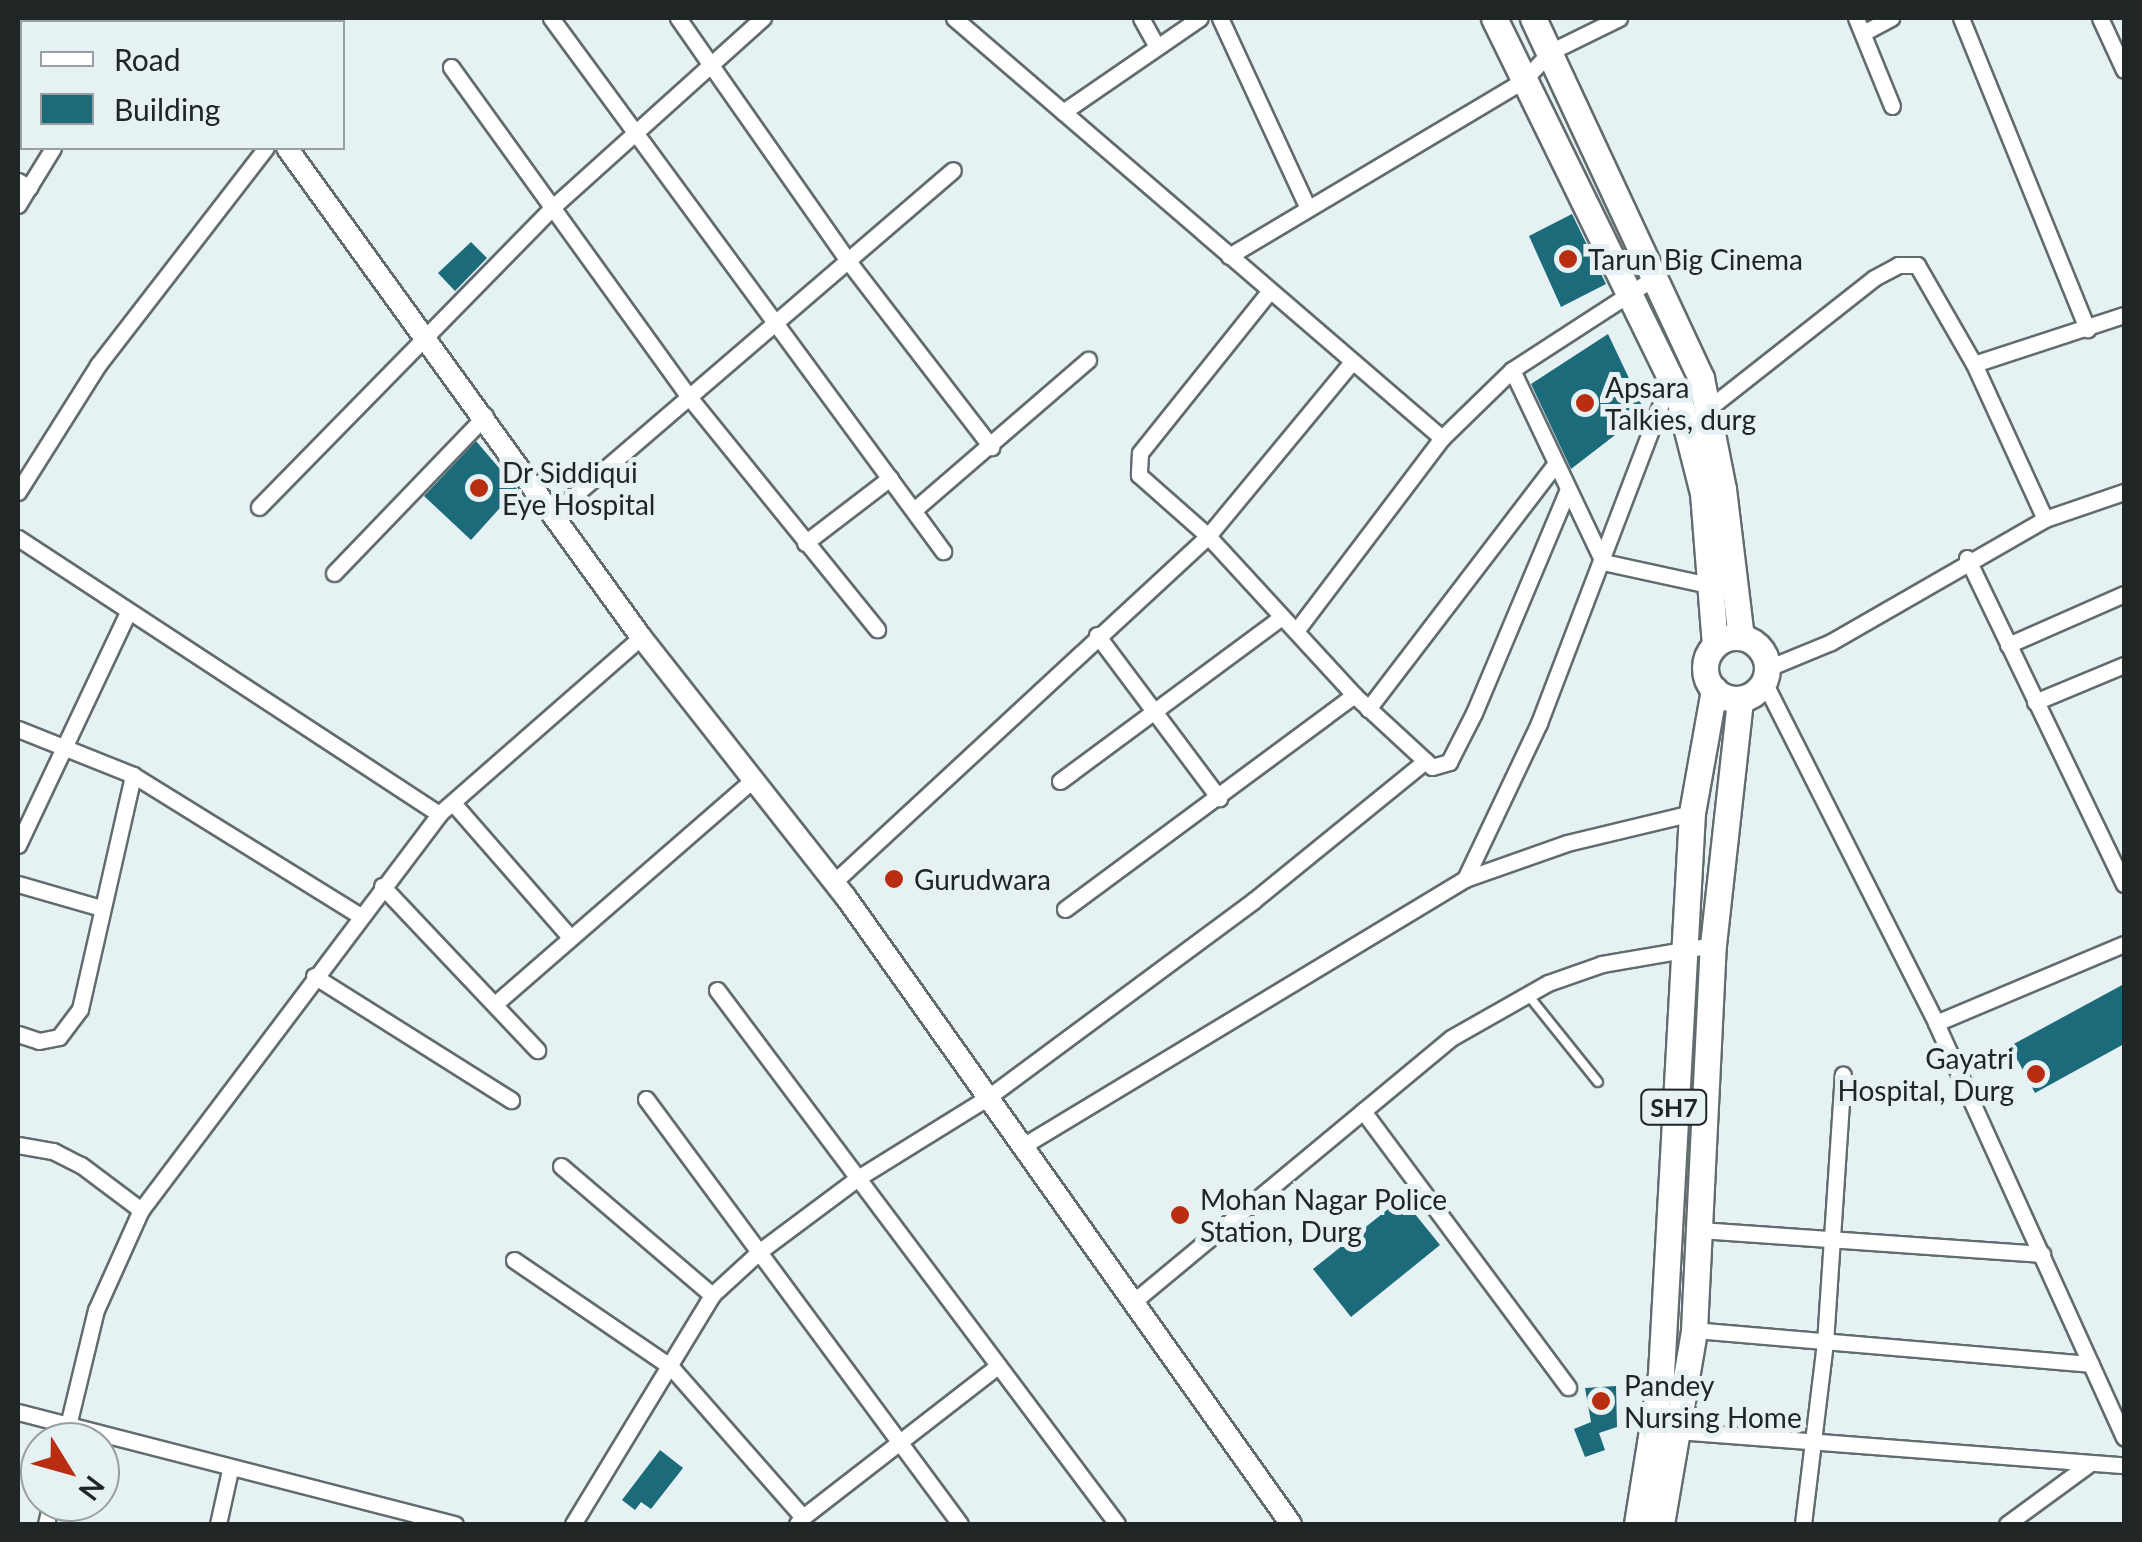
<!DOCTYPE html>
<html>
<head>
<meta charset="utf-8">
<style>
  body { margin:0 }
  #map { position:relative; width:2142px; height:1542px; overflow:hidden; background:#e6f1f4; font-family:Lato,sans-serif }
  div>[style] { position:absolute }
  .building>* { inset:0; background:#1c6b7a }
  .roads { filter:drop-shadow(2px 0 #626c6e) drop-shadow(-2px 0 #626c6e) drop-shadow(0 2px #626c6e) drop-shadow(0 -2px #626c6e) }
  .service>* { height:8px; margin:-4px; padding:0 4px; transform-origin:4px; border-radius:4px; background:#fff }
  .minor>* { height:15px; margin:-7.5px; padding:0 7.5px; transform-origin:7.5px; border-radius:7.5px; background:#fff }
  .tertiary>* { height:20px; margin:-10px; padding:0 10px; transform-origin:10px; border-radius:10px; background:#fff }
  .primary>* { height:25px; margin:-12.5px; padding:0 12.5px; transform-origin:12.5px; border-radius:12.5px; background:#fff }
  .primary>.ring { margin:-12.5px; padding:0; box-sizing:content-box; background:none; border:25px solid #fff; border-radius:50% }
  .dots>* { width:28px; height:28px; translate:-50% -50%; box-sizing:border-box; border:5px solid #e6f1f4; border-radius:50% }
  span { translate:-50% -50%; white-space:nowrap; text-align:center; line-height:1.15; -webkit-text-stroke:10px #e6f1f4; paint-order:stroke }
  .shield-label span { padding:2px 8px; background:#e6f1f4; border:2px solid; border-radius:8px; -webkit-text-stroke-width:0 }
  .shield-label { font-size:25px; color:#202525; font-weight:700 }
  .poi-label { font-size:28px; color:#202525 }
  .left { translate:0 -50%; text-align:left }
  .right { translate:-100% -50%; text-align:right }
  .frame { position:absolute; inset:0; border:20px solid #202525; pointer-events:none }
  .legend { position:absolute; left:20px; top:20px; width:325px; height:130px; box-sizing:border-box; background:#e6f1f4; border:2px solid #979fa1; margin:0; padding:12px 18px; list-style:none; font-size:30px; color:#202525 }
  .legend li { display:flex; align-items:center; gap:20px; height:50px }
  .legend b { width:50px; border:2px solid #979fa1 }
  .north { position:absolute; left:20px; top:1422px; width:100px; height:100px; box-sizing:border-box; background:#e6f1f4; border:2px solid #979fa1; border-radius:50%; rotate:127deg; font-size:28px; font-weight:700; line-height:40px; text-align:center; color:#202525 }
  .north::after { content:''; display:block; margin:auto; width:35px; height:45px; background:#b92e11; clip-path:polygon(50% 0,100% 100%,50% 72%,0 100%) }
</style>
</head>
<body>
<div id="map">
  <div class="building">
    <div style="clip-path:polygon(1572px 214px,1606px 284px,1561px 307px,1529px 236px)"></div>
    <div style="clip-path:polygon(471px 242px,487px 258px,455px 291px,438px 273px)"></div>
    <div style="clip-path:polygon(1608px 334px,1645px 412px,1571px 469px,1531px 384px)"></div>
    <div style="clip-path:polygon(476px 441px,517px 489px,471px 540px,424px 496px)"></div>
    <div style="clip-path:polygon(2124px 984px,2124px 1044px,2035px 1093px,2010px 1046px)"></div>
    <div style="clip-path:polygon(1402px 1198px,1440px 1245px,1351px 1317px,1313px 1269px)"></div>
    <div style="clip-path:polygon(1616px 1386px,1617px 1427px,1599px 1433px,1605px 1450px,1585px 1457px,1574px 1429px,1591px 1422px,1585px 1388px)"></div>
    <div style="clip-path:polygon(660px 1450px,683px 1468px,651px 1509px,641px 1502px,635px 1510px,622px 1500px)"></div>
  </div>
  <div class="roads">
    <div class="service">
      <div style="left:1529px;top:996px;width:110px;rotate:51.3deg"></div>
    </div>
    <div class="minor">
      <div style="left:551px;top:18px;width:662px;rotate:53.67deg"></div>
      <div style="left:678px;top:18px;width:297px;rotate:55deg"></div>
      <div style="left:848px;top:261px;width:235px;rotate:52.4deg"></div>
      <div style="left:954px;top:18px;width:644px;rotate:40.72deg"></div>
      <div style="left:1141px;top:18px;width:31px;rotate:61deg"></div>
      <div style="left:1220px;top:18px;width:207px;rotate:65.2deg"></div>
      <div style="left:1856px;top:18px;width:95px;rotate:67.8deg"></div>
      <div style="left:1961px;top:18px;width:336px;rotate:67.9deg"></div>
      <div style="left:2100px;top:18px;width:57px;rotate:65.2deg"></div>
      <div style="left:130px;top:22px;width:5px;rotate:-53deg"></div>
      <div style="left:1863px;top:33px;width:32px;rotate:-28deg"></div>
      <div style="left:451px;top:67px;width:407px;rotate:54.2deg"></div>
      <div style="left:689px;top:397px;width:299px;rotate:51deg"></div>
      <div style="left:1063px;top:112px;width:166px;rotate:-34.5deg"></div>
      <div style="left:18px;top:181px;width:13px;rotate:29deg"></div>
      <div style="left:29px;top:187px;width:46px;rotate:-58.4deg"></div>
      <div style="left:18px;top:205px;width:21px;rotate:-59deg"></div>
      <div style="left:1229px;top:256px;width:342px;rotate:-30.8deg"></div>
      <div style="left:1523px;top:81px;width:40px;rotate:-47deg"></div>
      <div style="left:1550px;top:52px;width:77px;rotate:-26.2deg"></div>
      <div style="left:1268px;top:293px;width:205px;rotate:128.7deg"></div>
      <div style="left:1140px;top:453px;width:22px;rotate:93deg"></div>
      <div style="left:1139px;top:475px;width:92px;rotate:41.5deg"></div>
      <div style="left:1208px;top:536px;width:216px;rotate:47.4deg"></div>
      <div style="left:1354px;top:695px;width:106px;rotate:42.7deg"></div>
      <div style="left:1432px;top:767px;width:18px;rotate:-16deg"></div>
      <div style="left:1449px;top:762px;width:55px;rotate:-63deg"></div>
      <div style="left:1474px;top:713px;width:240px;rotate:-67.2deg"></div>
      <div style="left:1974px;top:364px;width:158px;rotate:-18.1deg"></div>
      <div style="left:1512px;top:370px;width:212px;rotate:64.6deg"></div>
      <div style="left:1603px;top:562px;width:113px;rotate:12.3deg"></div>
      <div style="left:1709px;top:408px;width:210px;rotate:-38.2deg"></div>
      <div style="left:1874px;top:278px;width:27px;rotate:-28deg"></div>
      <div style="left:1898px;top:265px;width:19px"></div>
      <div style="left:1917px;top:265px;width:114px;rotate:60.1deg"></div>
      <div style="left:1974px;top:364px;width:170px;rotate:65.4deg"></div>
      <div style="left:18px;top:492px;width:150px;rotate:-57.8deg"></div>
      <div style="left:98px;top:365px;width:274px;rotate:-52.3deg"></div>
      <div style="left:259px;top:507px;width:423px;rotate:-45.6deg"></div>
      <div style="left:555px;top:205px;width:280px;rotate:-42deg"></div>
      <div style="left:914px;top:510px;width:230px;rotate:-40.8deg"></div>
      <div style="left:556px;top:511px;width:523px;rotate:-40.66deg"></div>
      <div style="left:18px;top:538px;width:503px;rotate:33.25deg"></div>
      <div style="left:805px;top:543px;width:107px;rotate:-37.4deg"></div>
      <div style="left:1967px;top:558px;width:362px;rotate:64.3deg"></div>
      <div style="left:334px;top:573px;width:218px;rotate:-46.1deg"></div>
      <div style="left:1296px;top:631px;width:242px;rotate:-52.9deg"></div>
      <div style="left:1442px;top:438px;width:98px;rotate:-44.2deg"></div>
      <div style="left:1512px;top:370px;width:173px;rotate:-33deg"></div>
      <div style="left:1097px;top:635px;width:204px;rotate:53.2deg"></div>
      <div style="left:2008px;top:645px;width:127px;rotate:-23.7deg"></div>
      <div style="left:1768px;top:668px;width:68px;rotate:-22.4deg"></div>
      <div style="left:1831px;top:642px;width:247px;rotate:-29.9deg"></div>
      <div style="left:2045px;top:519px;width:83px;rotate:-18.9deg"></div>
      <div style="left:1764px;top:682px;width:382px;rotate:63.2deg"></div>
      <div style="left:1936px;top:1023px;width:204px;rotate:-22.8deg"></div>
      <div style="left:2035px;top:702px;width:96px;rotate:-22.6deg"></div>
      <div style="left:1368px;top:709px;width:308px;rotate:-52.6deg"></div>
      <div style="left:18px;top:729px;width:124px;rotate:21.8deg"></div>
      <div style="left:133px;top:775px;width:266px;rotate:31.8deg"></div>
      <div style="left:1060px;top:781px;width:274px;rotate:-36.5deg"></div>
      <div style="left:453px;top:803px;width:176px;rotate:48.9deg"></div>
      <div style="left:18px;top:845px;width:258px;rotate:-64.7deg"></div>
      <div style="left:1465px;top:879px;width:173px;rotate:-64.6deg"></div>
      <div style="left:1539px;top:723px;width:370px;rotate:-69.1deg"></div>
      <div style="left:834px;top:882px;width:510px;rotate:-42.77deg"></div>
      <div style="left:1208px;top:536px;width:226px;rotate:-50.4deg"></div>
      <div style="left:18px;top:884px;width:86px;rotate:16.1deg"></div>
      <div style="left:382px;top:886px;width:226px;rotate:46.6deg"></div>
      <div style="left:1065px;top:909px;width:360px;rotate:-36.5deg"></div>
      <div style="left:314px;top:976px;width:233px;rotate:32.2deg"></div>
      <div style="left:717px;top:990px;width:667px;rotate:53.16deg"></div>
      <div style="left:495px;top:1004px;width:342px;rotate:-41deg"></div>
      <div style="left:1936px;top:1023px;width:455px;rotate:65.6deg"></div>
      <div style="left:18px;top:1034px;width:22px;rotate:18deg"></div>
      <div style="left:39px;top:1041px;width:20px;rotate:-11deg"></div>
      <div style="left:59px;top:1037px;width:35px;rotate:-53deg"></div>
      <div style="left:80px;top:1009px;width:240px;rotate:-77.2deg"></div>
      <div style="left:646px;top:1099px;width:528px;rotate:53.54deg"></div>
      <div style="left:1363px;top:1111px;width:344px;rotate:53.4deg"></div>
      <div style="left:18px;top:1145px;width:36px;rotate:10deg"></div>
      <div style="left:53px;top:1151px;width:31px;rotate:27deg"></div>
      <div style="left:81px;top:1165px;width:75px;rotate:36.9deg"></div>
      <div style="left:1021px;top:1147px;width:519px;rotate:-31.12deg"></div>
      <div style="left:1465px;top:879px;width:108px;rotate:-19.4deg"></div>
      <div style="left:1567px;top:843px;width:129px;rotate:-13.5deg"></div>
      <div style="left:561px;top:1166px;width:199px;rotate:40.5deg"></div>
      <div style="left:1700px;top:1230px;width:343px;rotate:4deg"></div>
      <div style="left:514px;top:1260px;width:190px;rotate:34.3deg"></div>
      <div style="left:671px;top:1367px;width:200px;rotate:48.7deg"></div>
      <div style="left:803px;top:1517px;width:9px;rotate:131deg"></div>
      <div style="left:1133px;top:1302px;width:413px;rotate:-39.7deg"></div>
      <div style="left:1451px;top:1038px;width:112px;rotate:-29.6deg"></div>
      <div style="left:1548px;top:983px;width:57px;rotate:-19.4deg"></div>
      <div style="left:1602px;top:964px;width:113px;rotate:-9.7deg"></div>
      <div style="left:1694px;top:1330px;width:398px;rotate:4.9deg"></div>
      <div style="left:18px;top:1412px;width:451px;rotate:14.4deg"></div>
      <div style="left:1678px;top:1431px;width:447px;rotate:4.4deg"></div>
      <div style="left:64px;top:1442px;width:136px;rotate:-76.4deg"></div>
      <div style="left:96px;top:1310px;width:110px;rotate:-65.8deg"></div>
      <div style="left:141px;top:1210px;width:496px;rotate:-53deg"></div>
      <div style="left:439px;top:814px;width:269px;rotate:-41.2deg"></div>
      <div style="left:803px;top:1517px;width:247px;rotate:-37.8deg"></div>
      <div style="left:46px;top:1524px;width:23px;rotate:-77deg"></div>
      <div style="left:218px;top:1524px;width:55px;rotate:-77.5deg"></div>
      <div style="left:573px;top:1524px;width:268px;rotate:-58.7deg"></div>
      <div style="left:712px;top:1295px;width:65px;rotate:-42.5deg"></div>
      <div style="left:760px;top:1251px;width:122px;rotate:-36.7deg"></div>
      <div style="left:858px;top:1178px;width:152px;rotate:-31.8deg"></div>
      <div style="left:987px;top:1098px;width:331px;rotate:-36.5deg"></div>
      <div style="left:1253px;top:901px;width:222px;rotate:-39.1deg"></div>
      <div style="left:1803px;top:1524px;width:182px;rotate:-83.1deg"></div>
      <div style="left:1825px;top:1343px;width:269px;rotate:-86.2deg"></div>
      <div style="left:2007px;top:1524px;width:102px;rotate:-36.2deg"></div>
    </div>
    <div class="tertiary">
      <div style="left:192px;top:18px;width:5px;rotate:53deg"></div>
      <div style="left:287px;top:148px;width:604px;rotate:54.1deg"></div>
      <div style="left:641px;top:637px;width:330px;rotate:51.8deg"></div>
      <div style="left:845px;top:896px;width:770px;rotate:54.62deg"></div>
    </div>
    <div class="primary">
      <div style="left:1494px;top:18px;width:415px;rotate:63.9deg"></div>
      <div style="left:1677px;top:391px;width:105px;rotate:75.7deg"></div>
      <div style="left:1703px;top:493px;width:152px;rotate:85.5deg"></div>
      <div style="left:1533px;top:18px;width:397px;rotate:65deg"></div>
      <div style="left:1701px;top:378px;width:113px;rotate:78.8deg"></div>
      <div style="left:1723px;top:489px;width:149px;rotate:83.1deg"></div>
      <div class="ring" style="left:1705px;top:637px;width:37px;height:37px"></div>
      <div style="left:1637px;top:1524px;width:152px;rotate:-80.9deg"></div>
      <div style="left:1661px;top:1374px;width:562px;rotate:-86.84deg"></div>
      <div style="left:1692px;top:813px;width:126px;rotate:-79.9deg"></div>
      <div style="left:1661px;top:1524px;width:197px;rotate:-80.3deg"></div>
      <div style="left:1694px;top:1330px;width:385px;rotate:-87.2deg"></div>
      <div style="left:1713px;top:945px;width:247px;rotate:-83.7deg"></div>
    </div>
  </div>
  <div class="dots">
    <div style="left:1568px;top:259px;background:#b92e11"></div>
    <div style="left:1585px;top:403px;background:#b92e11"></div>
    <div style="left:479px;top:488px;background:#b92e11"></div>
    <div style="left:894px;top:879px;background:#b92e11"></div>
    <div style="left:2036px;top:1074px;background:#b92e11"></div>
    <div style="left:1180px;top:1215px;background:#b92e11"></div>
    <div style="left:1601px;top:1401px;background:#b92e11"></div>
  </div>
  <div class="shield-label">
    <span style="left:1674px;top:1107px">SH7</span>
  </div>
  <div class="poi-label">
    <span class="left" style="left:1588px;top:259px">Tarun Big Cinema</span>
    <span class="left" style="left:1605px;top:403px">Apsara<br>Talkies, durg</span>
    <span class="left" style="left:502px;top:488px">Dr Siddiqui<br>Eye Hospital</span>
    <span class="left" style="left:914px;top:879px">Gurudwara</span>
    <span class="right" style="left:2014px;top:1074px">Gayatri<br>Hospital, Durg</span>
    <span class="left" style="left:1200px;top:1215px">Mohan Nagar Police<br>Station, Durg</span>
    <span class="left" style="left:1624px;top:1401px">Pandey<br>Nursing Home</span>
  </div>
  <div class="frame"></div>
  <ul class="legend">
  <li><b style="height:12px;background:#fff"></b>Road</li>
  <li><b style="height:28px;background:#1c6b7a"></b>Building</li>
  </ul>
  <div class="north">N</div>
</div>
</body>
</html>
